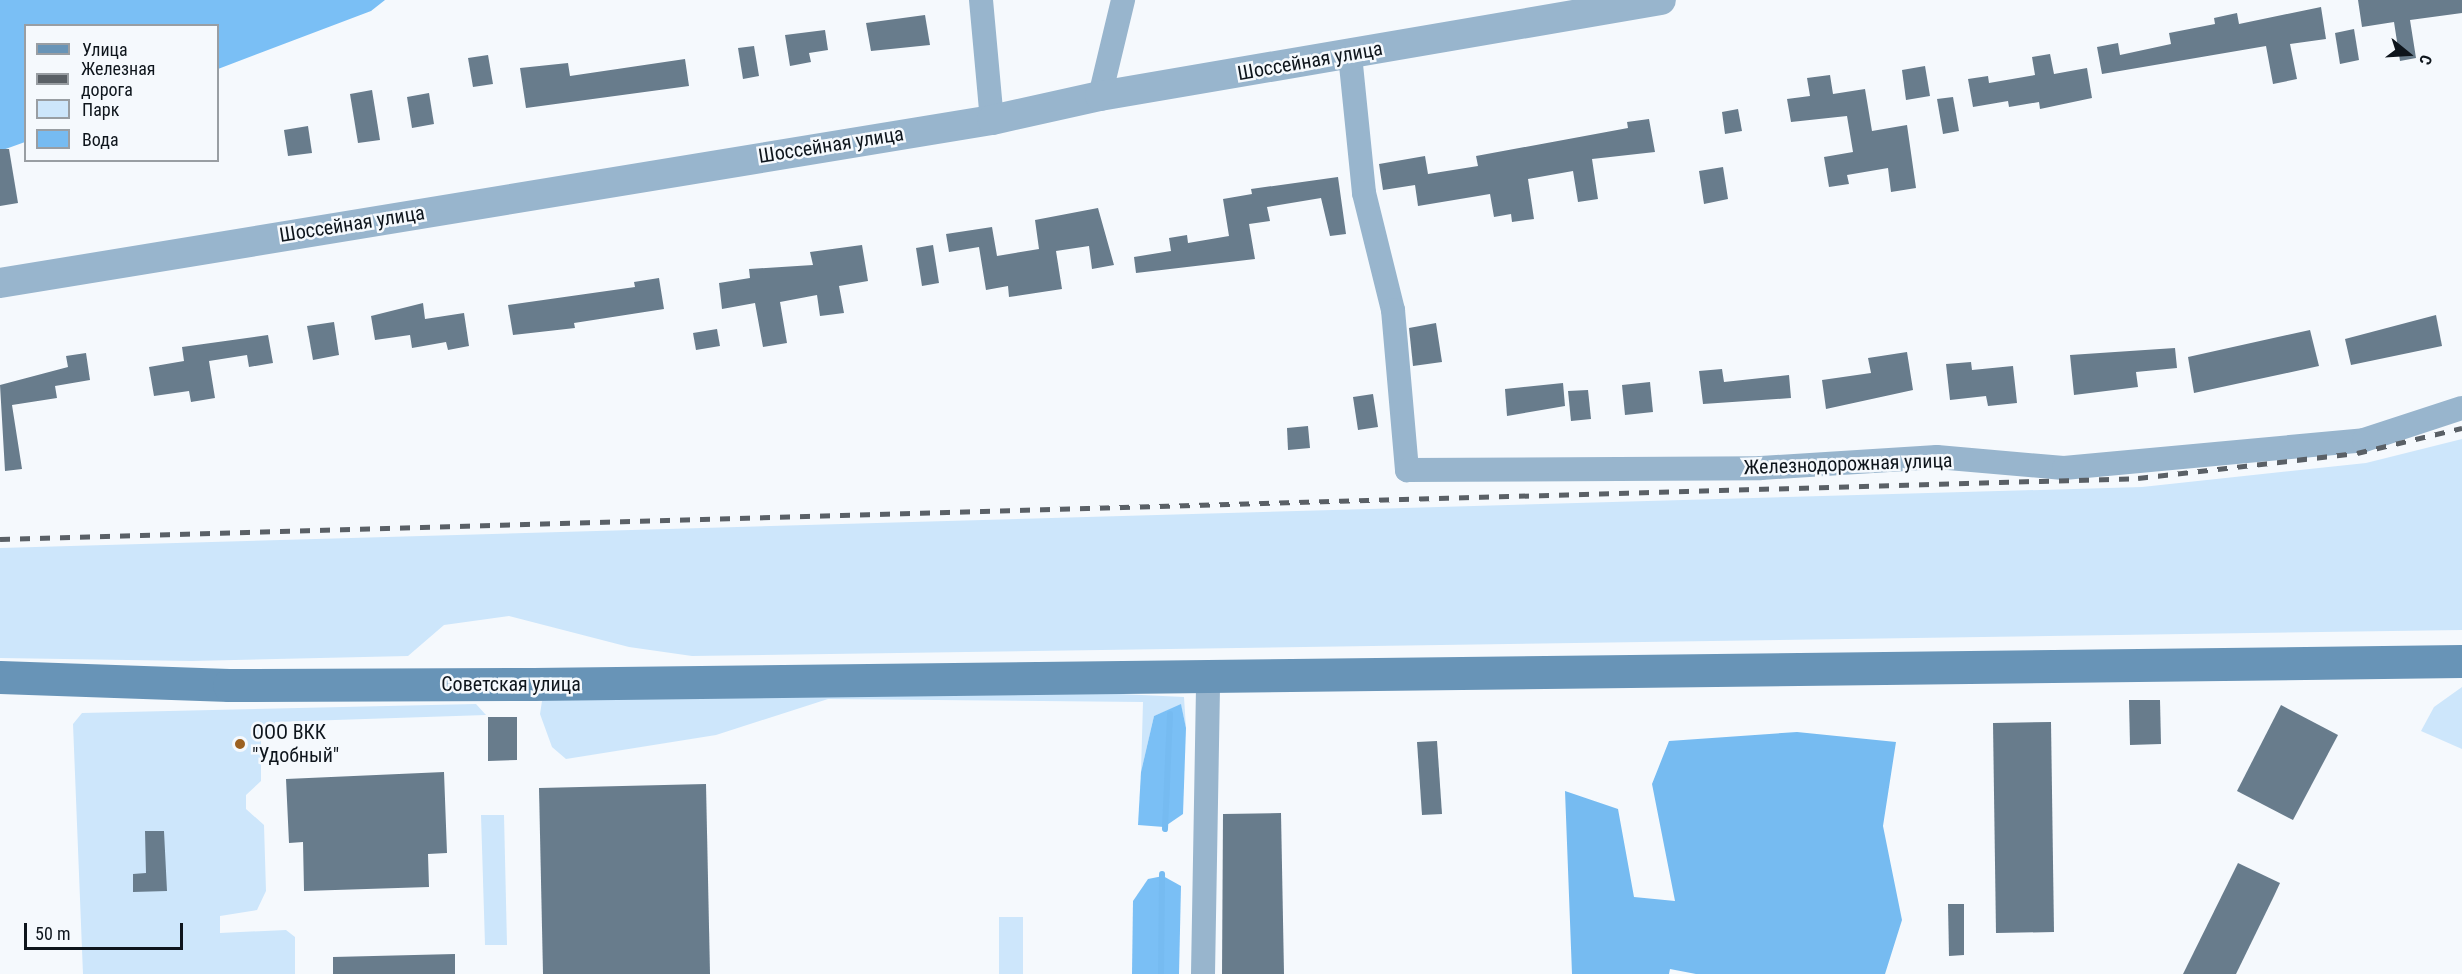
<!DOCTYPE html>
<html>
<head>
<meta charset="utf-8">
<style>
  body { margin:0 }
  #map { position:relative; width:2462px; height:974px; overflow:hidden; background:#f5f9fd; font-family:"Roboto Condensed",sans-serif }
  div>[style] { position:absolute }
  .green>* { inset:0; background:#cde6fb }
  .forest>* { inset:0; background:#7abff5 }
  .water>* { inset:0; background:#76bbf1 }
  .stream>* { height:6px; margin:-3px; padding:0 3px; transform-origin:3px; border-radius:3px; background:#76bbf1 }
  .building>* { inset:0; background:#687c8c }
  .minor>* { height:24px; margin:-12px; padding:0 12px; transform-origin:12px; border-radius:12px; background:#98b5cd }
  .tertiary>* { height:30px; margin:-15px; padding:0 15px; transform-origin:15px; border-radius:15px; background:#98b5cd }
  .secondary>* { height:33px; margin:-16.5px; padding:0 16.5px; transform-origin:16.5px; border-radius:16.5px; background:#6894b7 }
  .rail>* { height:4.5px; margin-top:-2.25px; transform-origin:0; background:repeating-linear-gradient(90deg,#5a6066 0 10px,transparent 0 20px) }
  .dots>* { width:16px; height:16px; translate:-50% -50%; box-sizing:border-box; border:3px solid #f5f9fd; border-radius:50% }
  span { translate:-50% -50%; white-space:nowrap; text-align:center; line-height:1.15; -webkit-text-stroke:5px #f5f9fd; paint-order:stroke }
  .street-label { font-size:20px; color:#0e151c }
  .poi-label { font-size:20px; color:#0e151c }
  .left { translate:0 -50%; text-align:left }
  .legend { position:absolute; left:24px; top:24px; width:195px; height:138px; box-sizing:border-box; background:#f5f9fd; border:2px solid #999ea3; margin:0; padding:8px 10px; list-style:none; font-size:18px; color:#0e151c }
  .legend li { display:flex; align-items:center; gap:12px; height:30px }
  .legend b { width:30px; border:2px solid #999ea3 }
  .north { position:absolute; left:2378px; top:24px; width:60px; height:60px; -webkit-text-stroke:4px #f5f9fd; paint-order:stroke; rotate:108deg; font-size:16px; font-weight:700; line-height:24px; text-align:center; color:#0e151c }
  .north::after { content:''; display:block; margin:auto; width:21px; height:27px; background:#0e151c; clip-path:polygon(50% 0,100% 100%,50% 72%,0 100%) }
  .scale { position:absolute; left:24px; top:923px; width:159px; height:27px; box-sizing:border-box; border:3px solid #0e151c; border-top:0; padding-left:8px; font-size:18px; line-height:21px; white-space:nowrap; color:#0e151c; -webkit-text-stroke:4px #f5f9fd; paint-order:stroke }
</style>
</head>
<body>
<div id="map">
  <div class="green">
    <div style="clip-path:polygon(2462px 439px,2462px 630px,692px 656px,629px 647px,509px 616px,444px 625px,408px 656px,192px 661px,0 658px,0 548px,2142px 487px,2366px 463px)"></div>
    <div style="clip-path:polygon(2462px 687px,2462px 749px,2421px 731px,2434px 707px)"></div>
    <div style="clip-path:polygon(1057px 691px,1184px 697px,1186px 728px,1181px 705px,1154px 716px,1141px 772px,1143px 702px,828px 699px,716px 735px,566px 759px,552px 747px,540px 714px,542px 701px,561px 693px)"></div>
    <div style="clip-path:polygon(476px 704px,486px 715px,275px 722px,275px 737px,261px 738px,261px 781px,246px 795px,246px 809px,264px 825px,266px 891px,257px 910px,220px 916px,220px 933px,286px 930px,295px 937px,295px 974px,83px 974px,73px 724px,82px 713px)"></div>
    <div style="clip-path:polygon(481px 815px,504px 815px,507px 945px,485px 945px)"></div>
    <div style="clip-path:polygon(999px 917px,1023px 917px,1023px 974px,999px 974px)"></div>
  </div>
  <div class="forest">
    <div style="clip-path:polygon(0 0,385px 0,371px 11px,218px 69px,218px 26px,26px 26px,25px 142px,0 151px)"></div>
    <div style="clip-path:polygon(1181px 704px,1186px 728px,1183px 814px,1164px 827px,1138px 825px,1141px 772px,1154px 716px)"></div>
    <div style="clip-path:polygon(1163px 876px,1181px 886px,1179px 974px,1132px 974px,1133px 901px,1148px 879px)"></div>
  </div>
  <div class="water">
    <div style="clip-path:polygon(1797px 732px,1896px 742px,1883px 826px,1902px 920px,1885px 974px,1696px 974px,1670px 969px,1669px 974px,1572px 974px,1565px 791px,1618px 809px,1634px 897px,1675px 901px,1652px 784px,1669px 741px)"></div>
  </div>
  <div class="stream">
    <div style="left:1165px;top:829px;width:115px;rotate:-87.5deg"></div>
    <div style="left:1161px;top:974px;width:100px;rotate:-89.4deg"></div>
  </div>
  <div class="building">
    <div style="clip-path:polygon(2358px 0,2462px 0,2462px 13px,2410px 20px,2416px 58px,2400px 61px,2394px 22px,2362px 27px)"></div>
    <div style="clip-path:polygon(2321px 7px,2326px 39px,2290px 44px,2297px 79px,2273px 84px,2266px 46px,2102px 74px,2097px 47px,2118px 43px,2120px 55px,2171px 44px,2169px 33px,2215px 24px,2214px 18px,2237px 13px,2239px 24px)"></div>
    <div style="clip-path:polygon(925px 15px,930px 45px,871px 51px,866px 23px)"></div>
    <div style="clip-path:polygon(2354px 29px,2359px 60px,2340px 64px,2335px 33px)"></div>
    <div style="clip-path:polygon(825px 30px,828px 50px,809px 53px,811px 62px,790px 66px,785px 35px)"></div>
    <div style="clip-path:polygon(754px 46px,759px 76px,743px 79px,738px 48px)"></div>
    <div style="clip-path:polygon(2050px 54px,2054px 74px,2087px 68px,2092px 98px,2040px 109px,2039px 102px,2009px 107px,2008px 101px,1973px 107px,1968px 79px,1988px 76px,1989px 83px,2035px 75px,2032px 57px)"></div>
    <div style="clip-path:polygon(488px 55px,493px 84px,473px 87px,468px 58px)"></div>
    <div style="clip-path:polygon(685px 59px,689px 86px,526px 108px,520px 68px,568px 63px,570px 76px)"></div>
    <div style="clip-path:polygon(1925px 66px,1930px 96px,1906px 100px,1902px 70px)"></div>
    <div style="clip-path:polygon(1830px 75px,1833px 94px,1865px 89px,1872px 131px,1907px 125px,1916px 188px,1891px 192px,1888px 168px,1847px 175px,1849px 184px,1829px 187px,1824px 157px,1853px 152px,1847px 116px,1791px 122px,1787px 99px,1810px 96px,1807px 78px)"></div>
    <div style="clip-path:polygon(372px 90px,380px 140px,358px 143px,350px 94px)"></div>
    <div style="clip-path:polygon(429px 93px,434px 124px,412px 128px,407px 97px)"></div>
    <div style="clip-path:polygon(1953px 97px,1959px 131px,1943px 134px,1937px 99px)"></div>
    <div style="clip-path:polygon(1738px 109px,1742px 131px,1725px 134px,1722px 112px)"></div>
    <div style="clip-path:polygon(1649px 119px,1655px 152px,1592px 159px,1598px 199px,1578px 202px,1573px 171px,1528px 179px,1534px 219px,1512px 222px,1511px 214px,1494px 217px,1490px 194px,1418px 206px,1415px 185px,1383px 190px,1379px 164px,1425px 156px,1428px 174px,1478px 166px,1476px 156px,1628px 128px,1627px 122px)"></div>
    <div style="clip-path:polygon(308px 126px,312px 153px,288px 156px,284px 130px)"></div>
    <div style="clip-path:polygon(0 149px,9px 149px,18px 203px,0 206px)"></div>
    <div style="clip-path:polygon(1723px 167px,1728px 199px,1704px 204px,1699px 171px)"></div>
    <div style="clip-path:polygon(1338px 177px,1346px 234px,1330px 236px,1321px 198px,1267px 207px,1270px 221px,1249px 224px,1255px 259px,1136px 273px,1134px 257px,1171px 251px,1169px 238px,1187px 235px,1188px 243px,1229px 236px,1223px 199px,1252px 194px,1251px 189px)"></div>
    <div style="clip-path:polygon(1098px 208px,1114px 265px,1092px 269px,1089px 246px,1056px 251px,1062px 289px,1009px 297px,1008px 286px,986px 290px,979px 247px,949px 252px,946px 234px,992px 227px,997px 256px,1039px 249px,1035px 220px)"></div>
    <div style="clip-path:polygon(862px 245px,868px 281px,839px 286px,844px 313px,820px 316px,817px 295px,780px 302px,787px 343px,763px 347px,755px 303px,722px 309px,719px 283px,750px 278px,749px 269px,813px 265px,810px 252px)"></div>
    <div style="clip-path:polygon(933px 245px,939px 283px,922px 286px,916px 248px)"></div>
    <div style="clip-path:polygon(659px 278px,664px 309px,574px 323px,575px 328px,513px 335px,508px 305px,635px 287px,634px 282px)"></div>
    <div style="clip-path:polygon(423px 303px,425px 319px,464px 313px,469px 346px,448px 350px,446px 342px,412px 348px,410px 335px,375px 340px,371px 316px)"></div>
    <div style="clip-path:polygon(2436px 315px,2442px 346px,2351px 365px,2345px 339px)"></div>
    <div style="clip-path:polygon(334px 322px,339px 355px,313px 360px,307px 326px)"></div>
    <div style="clip-path:polygon(1436px 323px,1442px 362px,1413px 366px,1409px 328px)"></div>
    <div style="clip-path:polygon(717px 329px,720px 346px,696px 350px,693px 333px)"></div>
    <div style="clip-path:polygon(2310px 330px,2319px 366px,2194px 393px,2188px 357px)"></div>
    <div style="clip-path:polygon(268px 335px,273px 363px,249px 367px,247px 355px,209px 361px,215px 398px,191px 402px,189px 391px,154px 396px,149px 367px,184px 361px,182px 347px)"></div>
    <div style="clip-path:polygon(2175px 348px,2177px 368px,2136px 372px,2138px 387px,2074px 395px,2070px 355px)"></div>
    <div style="clip-path:polygon(1907px 352px,1913px 390px,1826px 409px,1822px 380px,1871px 373px,1868px 358px)"></div>
    <div style="clip-path:polygon(86px 353px,90px 380px,55px 386px,57px 398px,12px 405px,22px 469px,5px 471px,0 385px,68px 367px,66px 356px)"></div>
    <div style="clip-path:polygon(1971px 362px,1972px 370px,2013px 366px,2017px 403px,1988px 406px,1986px 396px,1950px 400px,1946px 364px)"></div>
    <div style="clip-path:polygon(1722px 369px,1724px 382px,1789px 375px,1791px 398px,1703px 404px,1699px 371px)"></div>
    <div style="clip-path:polygon(1650px 382px,1653px 412px,1625px 415px,1622px 385px)"></div>
    <div style="clip-path:polygon(1563px 383px,1565px 406px,1507px 416px,1505px 389px)"></div>
    <div style="clip-path:polygon(1588px 390px,1591px 419px,1571px 421px,1568px 391px)"></div>
    <div style="clip-path:polygon(1373px 394px,1378px 427px,1358px 430px,1353px 397px)"></div>
    <div style="clip-path:polygon(1308px 426px,1310px 448px,1288px 450px,1287px 428px)"></div>
    <div style="clip-path:polygon(2129px 700px,2160px 700px,2161px 744px,2130px 745px)"></div>
    <div style="clip-path:polygon(2281px 705px,2338px 735px,2293px 820px,2237px 791px)"></div>
    <div style="clip-path:polygon(488px 717px,517px 717px,517px 760px,488px 761px)"></div>
    <div style="clip-path:polygon(2051px 722px,2054px 932px,1996px 933px,1993px 723px)"></div>
    <div style="clip-path:polygon(1437px 741px,1442px 814px,1422px 815px,1417px 742px)"></div>
    <div style="clip-path:polygon(444px 772px,447px 853px,428px 854px,429px 887px,304px 891px,303px 842px,289px 843px,286px 779px)"></div>
    <div style="clip-path:polygon(706px 784px,710px 974px,543px 974px,539px 788px)"></div>
    <div style="clip-path:polygon(1281px 813px,1284px 974px,1222px 974px,1223px 814px)"></div>
    <div style="clip-path:polygon(145px 831px,164px 831px,167px 891px,133px 892px,133px 874px,146px 873px)"></div>
    <div style="clip-path:polygon(2238px 863px,2280px 883px,2274px 896px,2236px 974px,2183px 974px)"></div>
    <div style="clip-path:polygon(1948px 904px,1964px 904px,1964px 955px,1949px 956px)"></div>
    <div style="clip-path:polygon(455px 954px,455px 974px,333px 974px,333px 957px)"></div>
  </div>
  <div class="minor">
    <div style="left:981px;top:0;width:121px;rotate:84.8deg"></div>
    <div style="left:1350px;top:55px;width:139px;rotate:84.2deg"></div>
    <div style="left:1364px;top:193px;width:121px;rotate:76.1deg"></div>
    <div style="left:1393px;top:310px;width:161px;rotate:85deg"></div>
    <div style="left:1407px;top:470px;width:354px;rotate:-0.3deg"></div>
    <div style="left:1761px;top:468px;width:176px;rotate:-3.6deg"></div>
    <div style="left:1937px;top:457px;width:127px;rotate:5deg"></div>
    <div style="left:2064px;top:468px;width:301px;rotate:-5.3deg"></div>
    <div style="left:2364px;top:440px;width:103px;rotate:-18.1deg"></div>
    <div style="left:1100px;top:96px;width:99px;rotate:-76.5deg"></div>
    <div style="left:1203px;top:974px;width:299px;rotate:-89deg"></div>
  </div>
  <div class="tertiary">
    <div style="left:0;top:283px;width:1005px;rotate:-9.33deg"></div>
    <div style="left:992px;top:120px;width:111px;rotate:-12.5deg"></div>
    <div style="left:1100px;top:96px;width:569px;rotate:-9.71deg"></div>
  </div>
  <div class="secondary">
    <div style="left:0;top:677px;width:229px;rotate:2deg"></div>
    <div style="left:229px;top:685px;width:304px;rotate:-0.2deg"></div>
    <div style="left:533px;top:684px;width:1929px;rotate:-0.68deg"></div>
  </div>
  <div class="rail">
    <div style="left:0;top:539px;width:2139px;rotate:-1.63deg"></div>
    <div style="left:2138px;top:478px;width:220px;rotate:-6.5deg"></div>
    <div style="left:2357px;top:453px;width:108px;rotate:-13.4deg"></div>
  </div>
  <div class="dots">
    <div style="left:240px;top:744px;background:#9c6121"></div>
  </div>
  <div class="street-label">
    <span style="left:1310px;top:61px;rotate:-10deg">Шоссейная улица</span>
    <span style="left:831px;top:145px;rotate:-9deg">Шоссейная улица</span>
    <span style="left:352px;top:224px;rotate:-9deg">Шоссейная улица</span>
    <span style="left:1848px;top:464px;rotate:-2deg">Железнодорожная улица</span>
    <span style="left:511px;top:684px">Советская улица</span>
  </div>
  <div class="poi-label">
    <span class="left" style="left:252px;top:744px">ООО ВКК<br>"Удобный"</span>
  </div>
  <ul class="legend">
  <li><b style="height:8px;background:#6894b7"></b>Улица</li>
  <li><b style="height:8px;background:#5a6066"></b>Железная дорога</li>
  <li><b style="height:16px;background:#cde6fb"></b>Парк</li>
  <li><b style="height:16px;background:#76bbf1"></b>Вода</li>
  </ul>
  <div class="north">С</div>
  <div class="scale">50 m</div>
</div>
</body>
</html>
